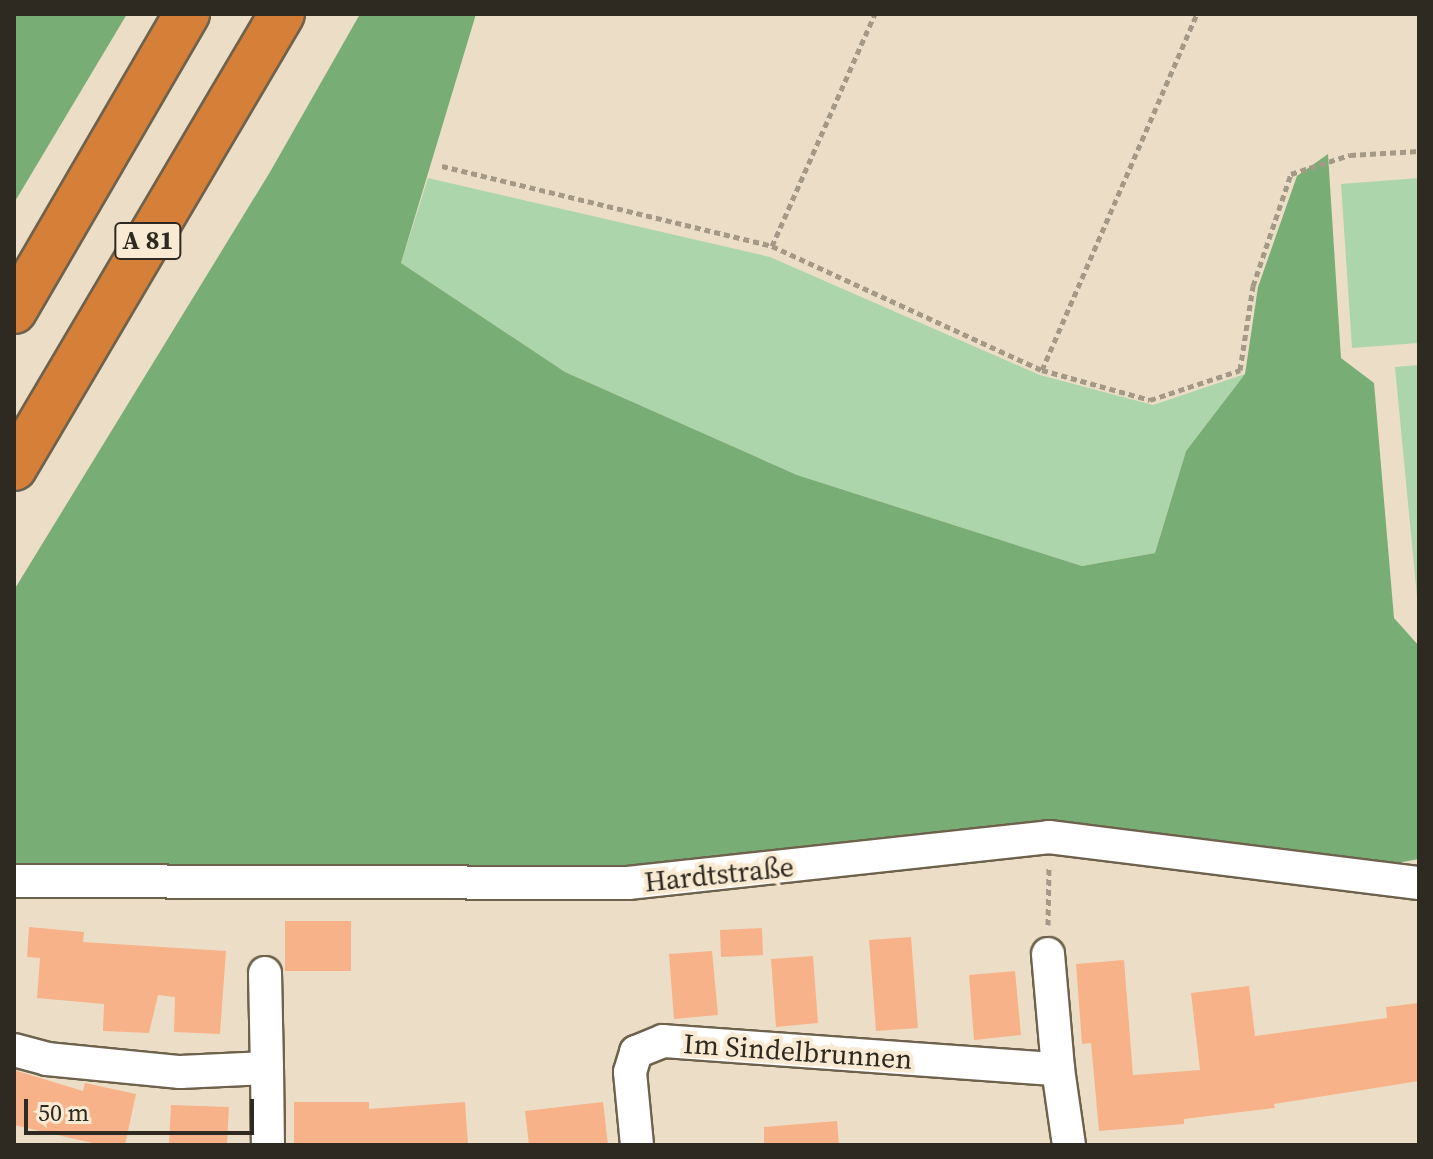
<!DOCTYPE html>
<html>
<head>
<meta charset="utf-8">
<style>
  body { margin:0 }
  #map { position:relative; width:1433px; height:1159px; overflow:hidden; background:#ecdec6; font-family:"Source Serif 4",serif }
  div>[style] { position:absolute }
  .green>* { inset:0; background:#add5ab }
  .forest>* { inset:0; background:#78ad76 }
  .building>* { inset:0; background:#f7b28a }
  .path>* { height:5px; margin-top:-2.5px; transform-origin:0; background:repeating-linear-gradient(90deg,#a39986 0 6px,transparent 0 10px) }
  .roads { filter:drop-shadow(2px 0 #6e624d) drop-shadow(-2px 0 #6e624d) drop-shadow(0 2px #6e624d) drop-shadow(0 -2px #6e624d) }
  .minor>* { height:32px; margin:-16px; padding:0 16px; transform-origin:16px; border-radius:16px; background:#fff }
  .highway>* { height:44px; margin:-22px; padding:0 22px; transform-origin:22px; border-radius:22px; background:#d67f39 }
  span { translate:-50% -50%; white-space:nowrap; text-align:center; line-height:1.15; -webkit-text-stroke:8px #f9ebd3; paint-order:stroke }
  .shield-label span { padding:2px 6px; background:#f9ebd3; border:2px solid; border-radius:6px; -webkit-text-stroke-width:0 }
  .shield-label { font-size:26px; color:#2f2a21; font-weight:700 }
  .street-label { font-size:28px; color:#2f2a21 }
  .frame { position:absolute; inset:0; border:16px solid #2f2a21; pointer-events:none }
  .scale { position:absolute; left:24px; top:1099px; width:230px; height:36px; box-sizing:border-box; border:4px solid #2f2a21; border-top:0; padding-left:10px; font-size:24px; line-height:28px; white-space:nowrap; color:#2f2a21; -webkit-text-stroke:6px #f9ebd3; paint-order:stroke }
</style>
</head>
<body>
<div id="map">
  <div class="green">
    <div style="clip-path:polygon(428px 178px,770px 257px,1040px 375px,1153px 405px,1245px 374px,1186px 451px,1155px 553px,1082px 566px,797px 475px,565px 372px,401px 263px)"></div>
    <div style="clip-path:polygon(1419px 178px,1419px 343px,1352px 348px,1341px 184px)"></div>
    <div style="clip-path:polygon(1419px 365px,1419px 618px,1395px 367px)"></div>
  </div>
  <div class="forest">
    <div style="clip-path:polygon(14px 14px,127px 14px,14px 203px)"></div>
    <div style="clip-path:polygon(360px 14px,476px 14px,401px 263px,565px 372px,797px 475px,1082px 566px,1155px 553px,1186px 451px,1245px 374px,1258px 287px,1297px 176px,1328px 154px,1341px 358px,1374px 383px,1394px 618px,1419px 646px,1419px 859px,1336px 874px,1049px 837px,628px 883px,14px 881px,14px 590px,270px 172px)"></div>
  </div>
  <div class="building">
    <div style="clip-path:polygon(285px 921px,351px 921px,351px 971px,285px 971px)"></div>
    <div style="clip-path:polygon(29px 927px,84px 932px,83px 942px,226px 951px,220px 1034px,174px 1032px,175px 997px,158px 995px,149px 1033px,103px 1031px,104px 1004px,37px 998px,40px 958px,27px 957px)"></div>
    <div style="clip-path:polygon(762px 928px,763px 955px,721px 957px,720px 930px)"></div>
    <div style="clip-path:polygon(911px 937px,918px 1028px,876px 1031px,869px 940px)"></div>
    <div style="clip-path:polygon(712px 951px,718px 1015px,674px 1019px,669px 954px)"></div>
    <div style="clip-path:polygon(813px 956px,818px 1023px,776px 1027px,771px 959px)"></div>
    <div style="clip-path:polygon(1124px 960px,1133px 1075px,1200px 1070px,1191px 993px,1249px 986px,1255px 1036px,1387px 1018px,1386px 1007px,1419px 1003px,1419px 1081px,1274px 1104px,1275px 1108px,1184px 1119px,1184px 1124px,1099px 1131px,1091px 1043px,1082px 1044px,1076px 964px)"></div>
    <div style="clip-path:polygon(1015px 971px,1021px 1035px,974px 1040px,969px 975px)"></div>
    <div style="clip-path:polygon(14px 1070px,83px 1091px,85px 1083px,136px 1094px,125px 1145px,101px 1145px,14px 1125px)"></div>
    <div style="clip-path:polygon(294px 1102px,369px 1102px,369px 1109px,465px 1102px,468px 1145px,294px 1145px)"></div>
    <div style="clip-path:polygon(603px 1102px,608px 1145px,529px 1145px,525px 1111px)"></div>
    <div style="clip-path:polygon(171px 1105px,229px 1107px,227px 1145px,169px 1145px)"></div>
    <div style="clip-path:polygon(837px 1121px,839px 1145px,764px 1145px,764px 1127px)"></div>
  </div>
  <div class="path">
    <div style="left:442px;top:166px;width:340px;rotate:13.6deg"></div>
    <div style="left:772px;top:246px;width:297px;rotate:24.7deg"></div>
    <div style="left:1042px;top:370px;width:112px;rotate:15.5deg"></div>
    <div style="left:1150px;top:400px;width:95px;rotate:-18.4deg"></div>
    <div style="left:1240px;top:370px;width:85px;rotate:-81.2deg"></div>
    <div style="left:1253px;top:286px;width:118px;rotate:-71.3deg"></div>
    <div style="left:1291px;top:174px;width:62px;rotate:-17.9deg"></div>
    <div style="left:1350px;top:155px;width:69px;rotate:-3.3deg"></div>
    <div style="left:772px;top:246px;width:254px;rotate:-66.1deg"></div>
    <div style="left:1042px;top:370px;width:388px;rotate:-66.5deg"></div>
    <div style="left:1048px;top:925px;width:58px;rotate:-89deg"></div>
  </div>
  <div class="roads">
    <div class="minor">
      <div style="left:14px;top:881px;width:614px;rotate:0.19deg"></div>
      <div style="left:628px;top:883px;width:424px;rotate:-6.2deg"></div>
      <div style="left:1049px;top:837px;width:373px;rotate:7.1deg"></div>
      <div style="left:1048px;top:954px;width:115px;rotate:85deg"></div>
      <div style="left:265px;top:973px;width:95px;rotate:88.8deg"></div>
      <div style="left:14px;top:1050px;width:34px;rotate:15deg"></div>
      <div style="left:47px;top:1059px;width:134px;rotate:5.6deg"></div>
      <div style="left:180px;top:1072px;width:87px;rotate:-2.6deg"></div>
      <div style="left:267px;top:1068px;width:77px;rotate:89.3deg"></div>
      <div style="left:637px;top:1145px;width:73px;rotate:-95.5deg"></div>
      <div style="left:630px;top:1072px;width:21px;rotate:-73deg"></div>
      <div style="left:636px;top:1052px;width:29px;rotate:-22deg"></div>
      <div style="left:663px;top:1041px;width:396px;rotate:4.1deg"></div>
      <div style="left:1058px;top:1069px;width:77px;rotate:81.8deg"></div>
    </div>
    <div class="highway">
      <div style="left:14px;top:311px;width:344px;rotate:-59.8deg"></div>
      <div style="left:14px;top:468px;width:527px;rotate:-59.45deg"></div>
    </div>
  </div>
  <div class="shield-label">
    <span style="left:148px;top:241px">A 81</span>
  </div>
  <div class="street-label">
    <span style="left:719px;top:874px;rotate:-6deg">Hardtstraße</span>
    <span style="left:798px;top:1051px;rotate:4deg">Im Sindelbrunnen</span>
  </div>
  <div class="frame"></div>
  <div class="scale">50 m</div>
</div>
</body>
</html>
